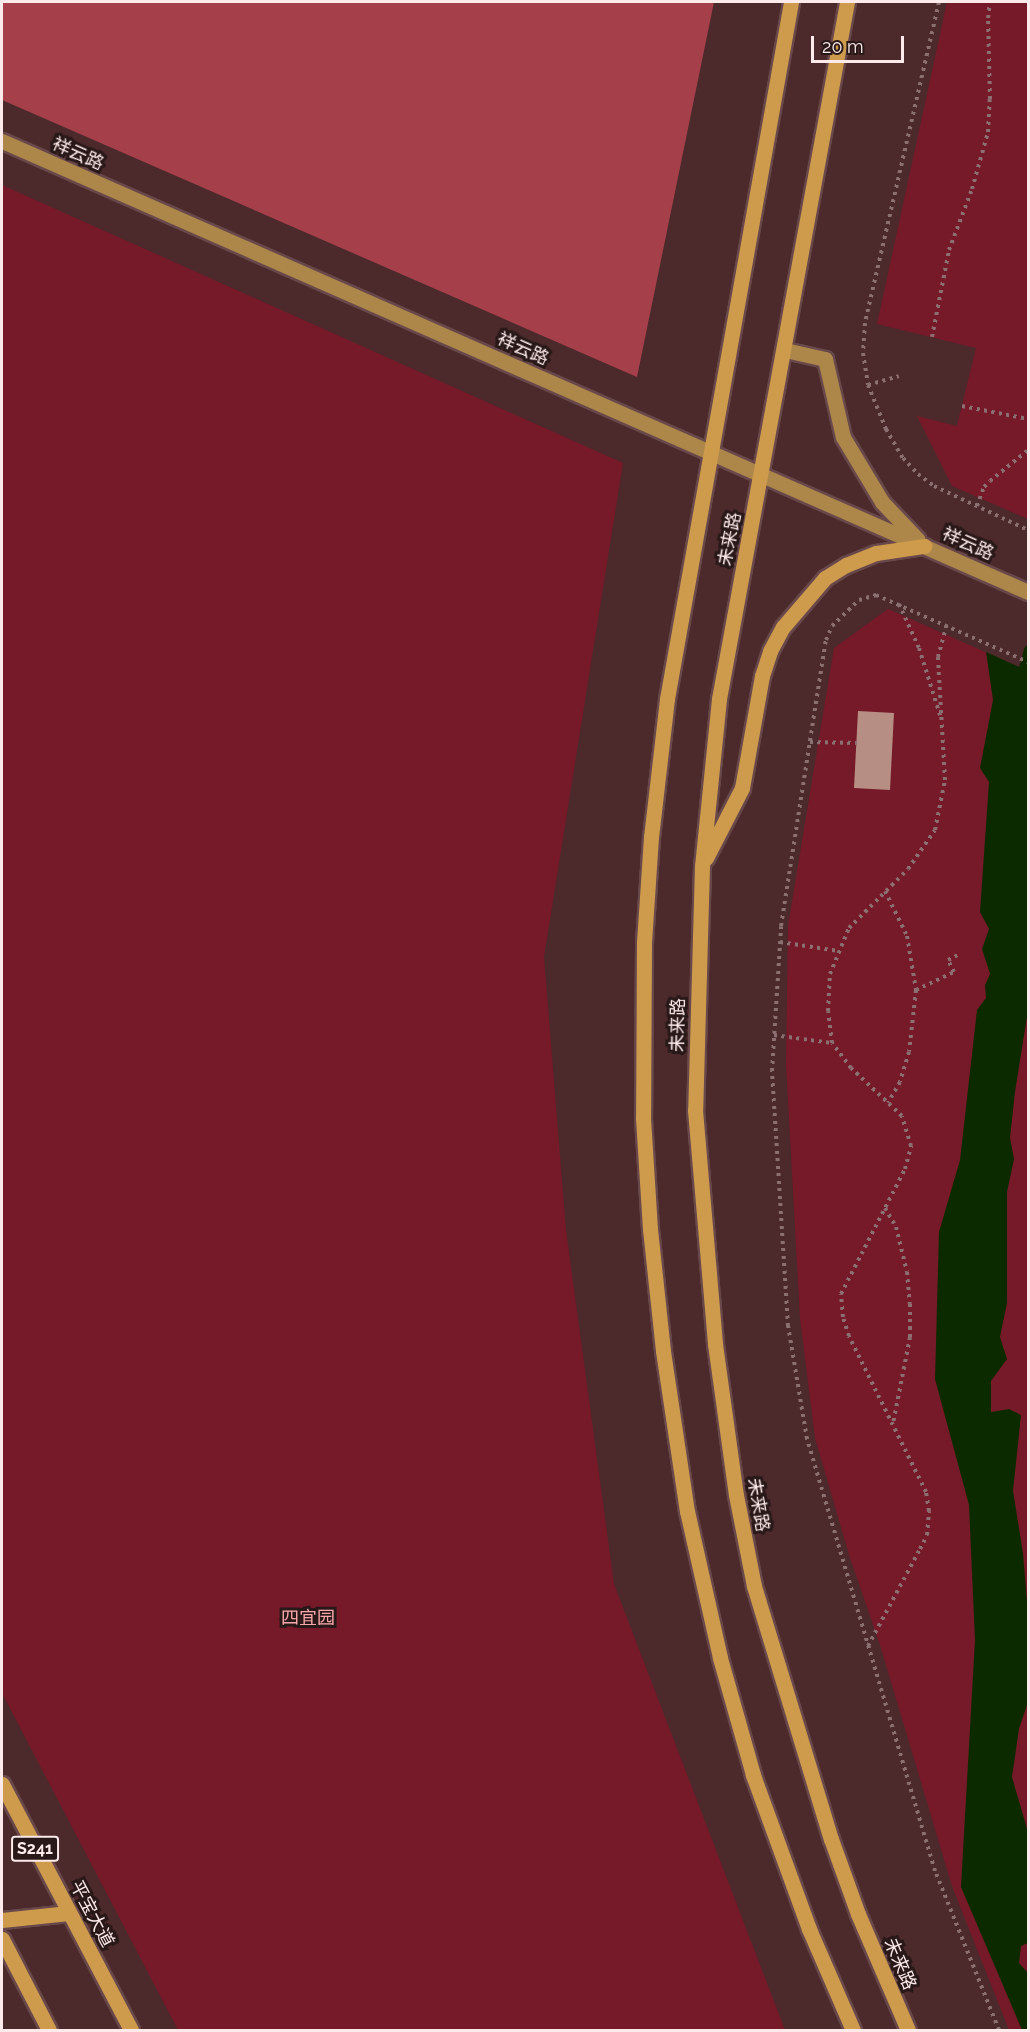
<!DOCTYPE html>
<html>
<head>
<meta charset="utf-8">
<style>
  body { margin:0 }
  #map { position:relative; width:1030px; height:2032px; overflow:hidden; background:#4c292b; font-family:Raleway,"Noto Sans SC",sans-serif }
  div>[style] { position:absolute }
  .green>* { inset:0; background:#761929 }
  .forest>* { inset:0; background:#a5404b }
  .water>* { inset:0; background:#0c2a00 }
  .stream>* { height:9px; margin:-4.5px; padding:0 4.5px; transform-origin:4.5px; border-radius:4.5px; background:#0c2a00 }
  .building>* { inset:0; background:#b78e83 }
  .path>* { height:4px; margin-top:-2px; transform-origin:0; background:repeating-linear-gradient(90deg,#8c6f70 0 3px,transparent 0 7.5px) }
  .roads { filter:drop-shadow(2px 0 #68484a) drop-shadow(-2px 0 #68484a) drop-shadow(0 2px #68484a) drop-shadow(0 -2px #68484a) }
  .secondary>* { height:15px; margin:-7.5px; padding:0 7.5px; transform-origin:7.5px; border-radius:7.5px; background:#ad864a }
  .primary>* { height:15px; margin:-7.5px; padding:0 7.5px; transform-origin:7.5px; border-radius:7.5px; background:#ce9b4c }
  span { translate:-50% -50%; white-space:nowrap; text-align:center; line-height:1.15; -webkit-text-stroke:6px #281818; paint-order:stroke }
  .shield-label span { padding:2px 4px; background:#281818; border:2px solid; border-radius:4px; -webkit-text-stroke-width:0 }
  .shield-label { font-size:16px; color:#fdeaea; font-weight:700 }
  .street-label { font-size:18px; color:#fdeaea }
  .park-label { font-size:18px; color:#faa8ab }
  .frame { position:absolute; inset:0; border:3px solid #fdeaea; pointer-events:none }
  .scale { position:absolute; left:811px; top:36px; width:93px; height:27px; box-sizing:border-box; border:3px solid #fdeaea; border-top:0; padding-left:8px; font-size:18px; line-height:21px; white-space:nowrap; color:#fdeaea; -webkit-text-stroke:4px #281818; paint-order:stroke }
</style>
</head>
<body>
<div id="map">
  <div class="green">
    <div style="clip-path:polygon(947px 2px,1028px 2px,1028px 519px,952px 486px,917px 416px,957px 426px,976px 348px,877px 324px)"></div>
    <div style="clip-path:polygon(2px 185px,623px 463px,544px 957px,566px 1230px,614px 1584px,785px 2030px,178px 2030px,2px 1693px)"></div>
    <div style="clip-path:polygon(888px 609px,1028px 671px,1028px 2030px,1009px 2030px,952px 1886px,880px 1645px,850px 1558px,815px 1438px,800px 1318px,786px 1064px,788px 926px,834px 648px)"></div>
  </div>
  <div class="forest">
    <div style="clip-path:polygon(2px 2px,714px 2px,637px 377px,2px 100px)"></div>
  </div>
  <div class="water">
    <div style="clip-path:polygon(986px 652px,1028px 671px,1028px 1010px,1015px 1092px,1010px 1138px,1014px 1159px,1007px 1192px,1007px 1303px,1000px 1337px,1007px 1359px,991px 1381px,991px 1412px,1009px 1409px,1021px 1415px,1013px 1491px,1023px 1553px,1028px 1614px,1028px 1702px,1019px 1729px,1012px 1777px,1028px 1832px,1028px 1943px,1021px 1946px,1019px 1963px,1028px 1973px,1028px 2030px,1022px 2030px,961px 1887px,975px 1640px,969px 1505px,935px 1379px,939px 1232px,960px 1160px,977px 1010px,986px 998px,985px 985px,990px 974px,982px 949px,989px 929px,980px 912px,989px 782px,980px 768px,993px 700px)"></div>
  </div>
  <div class="stream">
    <div style="left:1020px;top:679px;width:31px;rotate:-75deg"></div>
  </div>
  <div class="building">
    <div style="clip-path:polygon(858px 711px,894px 713px,890px 790px,854px 788px)"></div>
  </div>
  <div class="path">
    <div style="left:939px;top:2px;width:329px;rotate:103deg"></div>
    <div style="left:865px;top:323px;width:30px;rotate:94deg"></div>
    <div style="left:863px;top:353px;width:32px;rotate:81deg"></div>
    <div style="left:868px;top:385px;width:48px;rotate:67.8deg"></div>
    <div style="left:886px;top:429px;width:34px;rotate:60deg"></div>
    <div style="left:903px;top:458px;width:22px;rotate:47deg"></div>
    <div style="left:918px;top:474px;width:20px;rotate:37deg"></div>
    <div style="left:934px;top:486px;width:104px;rotate:25.1deg"></div>
    <div style="left:932px;top:337px;width:89px;rotate:-78.9deg"></div>
    <div style="left:949px;top:250px;width:65px;rotate:-69.3deg"></div>
    <div style="left:972px;top:189px;width:59px;rotate:-74.3deg"></div>
    <div style="left:988px;top:132px;width:33px;rotate:-87deg"></div>
    <div style="left:990px;top:99px;width:81px;rotate:-91.4deg"></div>
    <div style="left:988px;top:18px;width:16px;rotate:-83deg"></div>
    <div style="left:868px;top:385px;width:32px;rotate:-16deg"></div>
    <div style="left:962px;top:406px;width:67px;rotate:11.1deg"></div>
    <div style="left:977px;top:506px;width:20px;rotate:-70deg"></div>
    <div style="left:984px;top:487px;width:8px;rotate:-45deg"></div>
    <div style="left:990px;top:481px;width:49px;rotate:-39.2deg"></div>
    <div style="left:899px;top:604px;width:48px;rotate:65.6deg"></div>
    <div style="left:919px;top:648px;width:73px;rotate:72.6deg"></div>
    <div style="left:810px;top:742px;width:47px;rotate:1.2deg"></div>
    <div style="left:885px;top:891px;width:50px;rotate:63.9deg"></div>
    <div style="left:907px;top:936px;width:55px;rotate:80.5deg"></div>
    <div style="left:916px;top:990px;width:62px;rotate:96.4deg"></div>
    <div style="left:909px;top:1052px;width:31px;rotate:107deg"></div>
    <div style="left:900px;top:1082px;width:24px;rotate:120deg"></div>
    <div style="left:780px;top:942px;width:59px;rotate:8.8deg"></div>
    <div style="left:916px;top:990px;width:42px;rotate:-25.3deg"></div>
    <div style="left:954px;top:972px;width:13px;rotate:-117deg"></div>
    <div style="left:948px;top:960px;width:11px;rotate:-27deg"></div>
    <div style="left:774px;top:1035px;width:59px;rotate:7.9deg"></div>
    <div style="left:885px;top:1208px;width:22px;rotate:60deg"></div>
    <div style="left:896px;top:1227px;width:46px;rotate:76.3deg"></div>
    <div style="left:907px;top:1272px;width:32px;rotate:85deg"></div>
    <div style="left:910px;top:1304px;width:33px;rotate:90deg"></div>
    <div style="left:910px;top:1337px;width:89px;rotate:101.1deg"></div>
    <div style="left:868px;top:1646px;width:110px;rotate:-61.8deg"></div>
    <div style="left:920px;top:1549px;width:16px;rotate:-63deg"></div>
    <div style="left:927px;top:1535px;width:24px;rotate:-85deg"></div>
    <div style="left:929px;top:1511px;width:19px;rotate:-99deg"></div>
    <div style="left:926px;top:1492px;width:174px;rotate:-116.3deg"></div>
    <div style="left:849px;top:1336px;width:20px;rotate:-108deg"></div>
    <div style="left:843px;top:1317px;width:23px;rotate:-95deg"></div>
    <div style="left:841px;top:1294px;width:140px;rotate:-62.9deg"></div>
    <div style="left:905px;top:1169px;width:24px;rotate:-75deg"></div>
    <div style="left:911px;top:1146px;width:31px;rotate:-107deg"></div>
    <div style="left:902px;top:1116px;width:70px;rotate:-136.7deg"></div>
    <div style="left:851px;top:1068px;width:31px;rotate:-127deg"></div>
    <div style="left:832px;top:1043px;width:32px;rotate:-97deg"></div>
    <div style="left:828px;top:1011px;width:37px;rotate:-87deg"></div>
    <div style="left:830px;top:974px;width:50px;rotate:-67.6deg"></div>
    <div style="left:849px;top:928px;width:83px;rotate:-45deg"></div>
    <div style="left:908px;top:869px;width:47px;rotate:-55.3deg"></div>
    <div style="left:935px;top:830px;width:51px;rotate:-78.7deg"></div>
    <div style="left:945px;top:780px;width:123px;rotate:-93.3deg"></div>
    <div style="left:938px;top:657px;width:34px;rotate:-75deg"></div>
    <div style="left:999px;top:2030px;width:171px;rotate:-111.9deg"></div>
    <div style="left:935px;top:1871px;width:451px;rotate:-106.5deg"></div>
    <div style="left:807px;top:1439px;width:115px;rotate:-99.5deg"></div>
    <div style="left:788px;top:1326px;width:256px;rotate:-93.6deg"></div>
    <div style="left:772px;top:1071px;width:145px;rotate:-86.4deg"></div>
    <div style="left:781px;top:926px;width:290px;rotate:-81.1deg"></div>
    <div style="left:826px;top:640px;width:15px;rotate:-67deg"></div>
    <div style="left:832px;top:626px;width:37px;rotate:-44deg"></div>
    <div style="left:859px;top:600px;width:18px;rotate:-16deg"></div>
    <div style="left:876px;top:595px;width:166px;rotate:23.8deg"></div>
  </div>
  <div class="roads">
    <div class="secondary">
      <div style="left:2px;top:141px;width:1121px;rotate:23.73deg"></div>
      <div style="left:785px;top:350px;width:41px;rotate:12.7deg"></div>
      <div style="left:825px;top:359px;width:80px;rotate:77deg"></div>
      <div style="left:843px;top:437px;width:76px;rotate:59deg"></div>
      <div style="left:882px;top:502px;width:52px;rotate:46.5deg"></div>
    </div>
    <div class="primary">
      <div style="left:791px;top:2px;width:708px;rotate:100.09deg"></div>
      <div style="left:667px;top:699px;width:139px;rotate:96.6deg"></div>
      <div style="left:651px;top:837px;width:106px;rotate:93.8deg"></div>
      <div style="left:644px;top:943px;width:175px;rotate:90.3deg"></div>
      <div style="left:643px;top:1118px;width:111px;rotate:86.4deg"></div>
      <div style="left:650px;top:1229px;width:123px;rotate:83.9deg"></div>
      <div style="left:663px;top:1351px;width:162px;rotate:81.5deg"></div>
      <div style="left:687px;top:1511px;width:151px;rotate:77.3deg"></div>
      <div style="left:720px;top:1658px;width:122px;rotate:74.2deg"></div>
      <div style="left:753px;top:1775px;width:164px;rotate:70deg"></div>
      <div style="left:809px;top:1929px;width:110px;rotate:66.5deg"></div>
      <div style="left:847px;top:2px;width:709px;rotate:100.41deg"></div>
      <div style="left:719px;top:699px;width:168px;rotate:95.8deg"></div>
      <div style="left:702px;top:866px;width:244px;rotate:91.6deg"></div>
      <div style="left:695px;top:1110px;width:235px;rotate:85.1deg"></div>
      <div style="left:715px;top:1344px;width:152px;rotate:82.1deg"></div>
      <div style="left:736px;top:1495px;width:93px;rotate:78.8deg"></div>
      <div style="left:754px;top:1586px;width:264px;rotate:73.1deg"></div>
      <div style="left:831px;top:1839px;width:80px;rotate:70.2deg"></div>
      <div style="left:858px;top:1914px;width:126px;rotate:66.7deg"></div>
      <div style="left:706px;top:858px;width:79px;rotate:-62.8deg"></div>
      <div style="left:742px;top:788px;width:114px;rotate:-79.9deg"></div>
      <div style="left:762px;top:676px;width:26px;rotate:-72deg"></div>
      <div style="left:770px;top:651px;width:27px;rotate:-62deg"></div>
      <div style="left:783px;top:627px;width:65px;rotate:-49.4deg"></div>
      <div style="left:825px;top:578px;width:25px;rotate:-32deg"></div>
      <div style="left:846px;top:565px;width:32px;rotate:-22deg"></div>
      <div style="left:876px;top:553px;width:49px;rotate:-8.3deg"></div>
      <div style="left:2px;top:1784px;width:278px;rotate:62.3deg"></div>
      <div style="left:2px;top:1920px;width:67px;rotate:-6deg"></div>
      <div style="left:2px;top:1939px;width:102px;rotate:62.7deg"></div>
    </div>
  </div>
  <div class="shield-label">
    <span style="left:35px;top:1849px">S241</span>
  </div>
  <div class="street-label">
    <span style="left:78px;top:154px;rotate:24deg">祥云路</span>
    <span style="left:523px;top:349px;rotate:24deg">祥云路</span>
    <span style="left:730px;top:539px;rotate:-79deg">未来路</span>
    <span style="left:968px;top:544px;rotate:24deg">祥云路</span>
    <span style="left:678px;top:1025px;rotate:-89deg">未来路</span>
    <span style="left:758px;top:1505px;rotate:80deg">未来路</span>
    <span style="left:92px;top:1914px;rotate:62deg">平宝大道</span>
    <span style="left:900px;top:1964px;rotate:67deg">未来路</span>
  </div>
  <div class="park-label">
    <span style="left:308px;top:1618px">四宜园</span>
  </div>
  <div class="frame"></div>
  <div class="scale">20 m</div>
</div>
</body>
</html>
